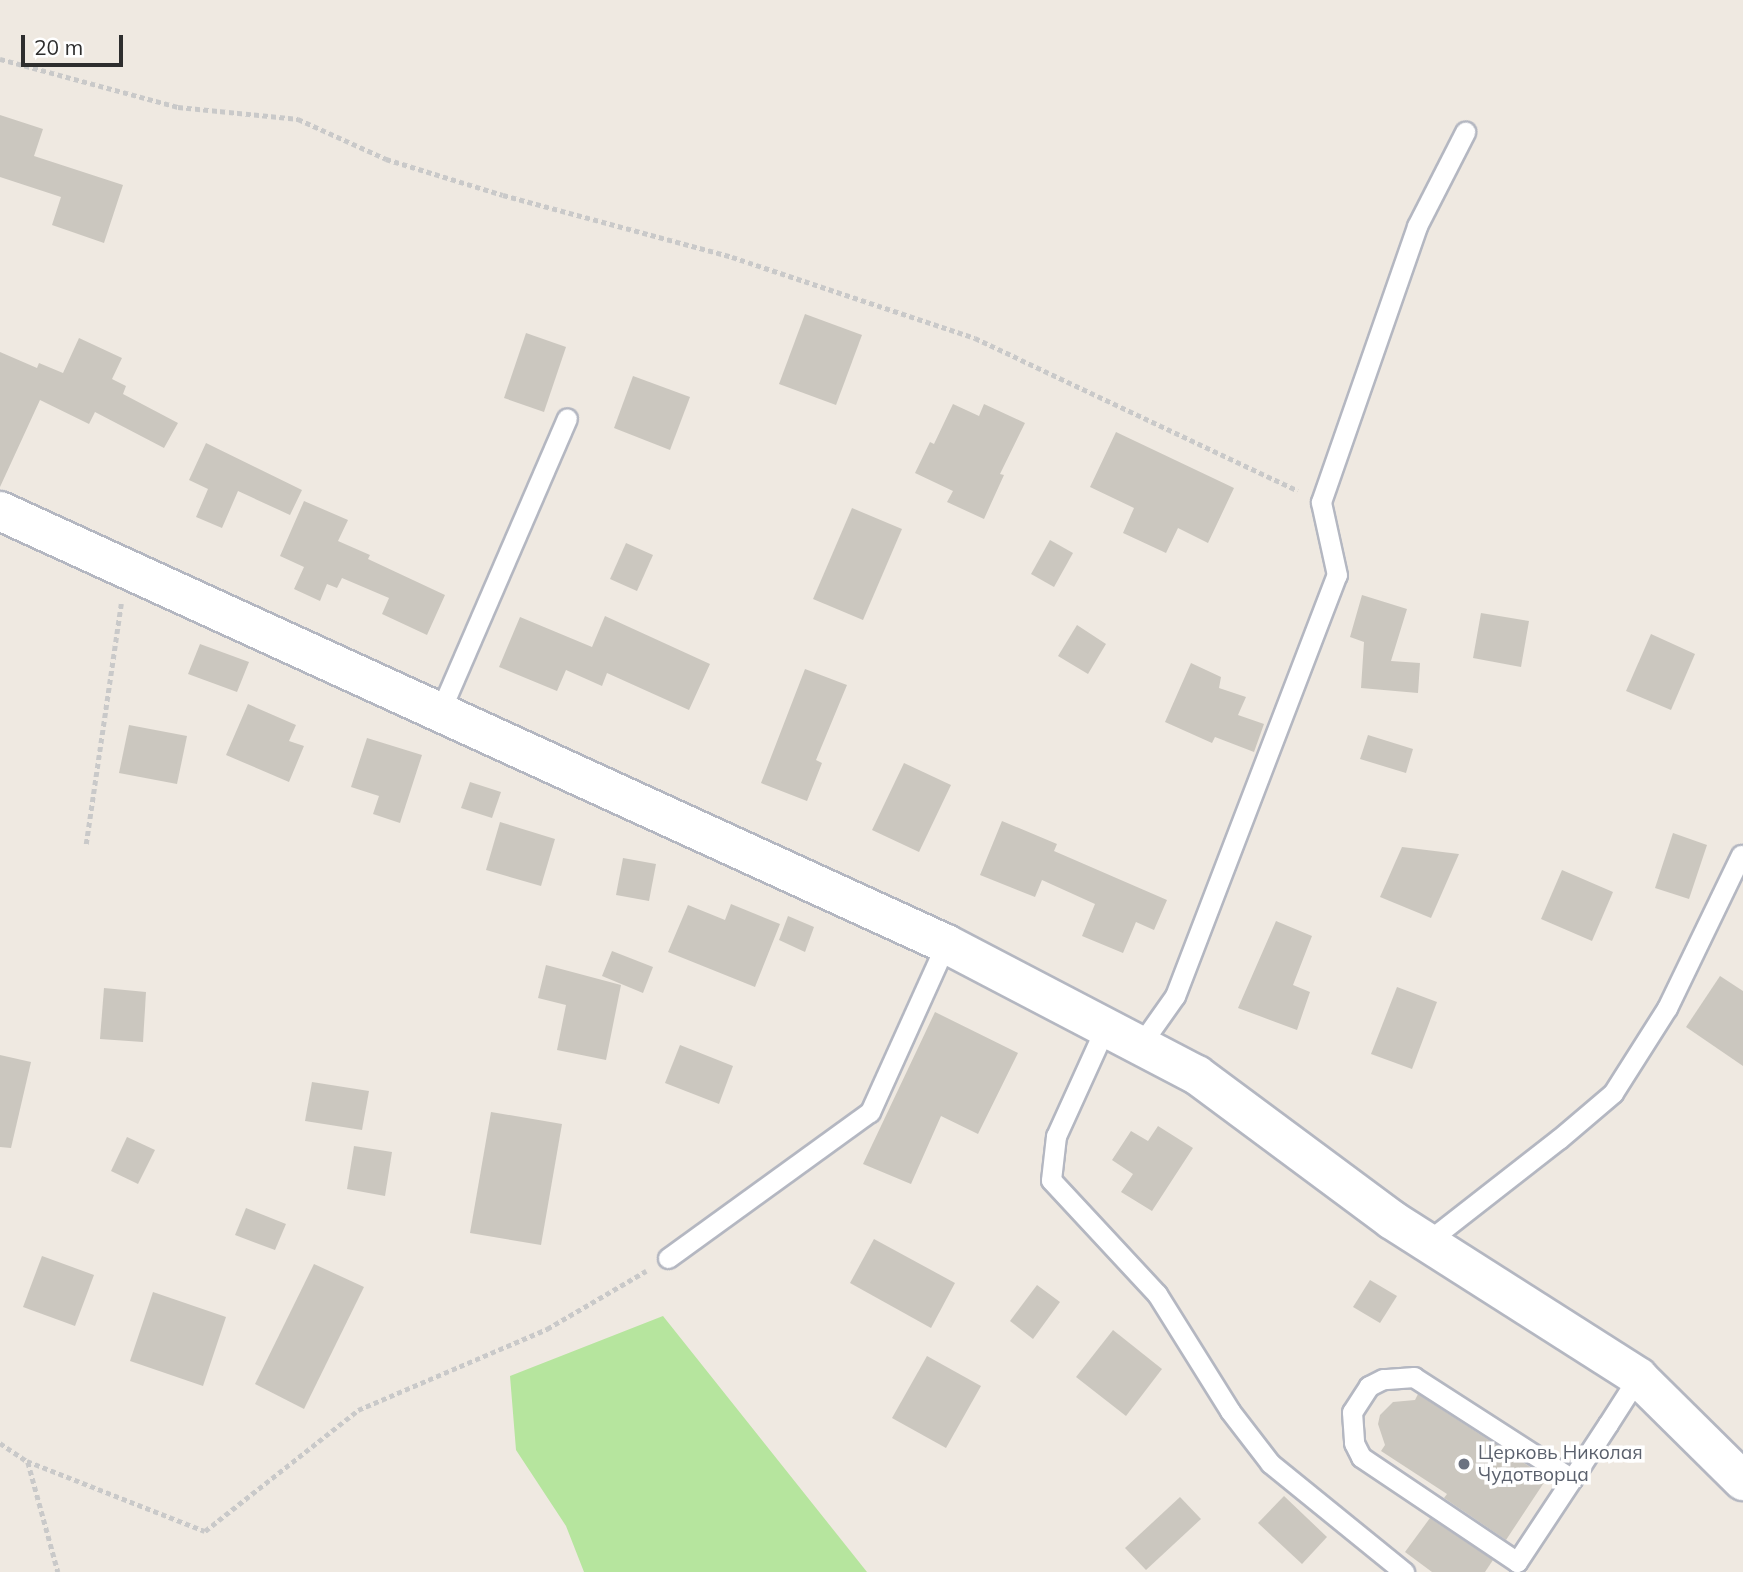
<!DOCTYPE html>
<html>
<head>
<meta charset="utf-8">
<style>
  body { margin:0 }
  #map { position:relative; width:1743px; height:1572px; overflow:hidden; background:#efe9e1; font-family:Mulish,sans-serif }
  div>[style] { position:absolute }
  .green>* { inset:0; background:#b6e59e }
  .building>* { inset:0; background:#cbc7bf }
  .path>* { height:4.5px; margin-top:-2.25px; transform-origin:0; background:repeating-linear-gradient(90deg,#c9c9c9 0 5px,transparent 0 8.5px) }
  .roads { filter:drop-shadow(2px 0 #b4b7c1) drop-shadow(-2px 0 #b4b7c1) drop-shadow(0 2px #b4b7c1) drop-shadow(0 -2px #b4b7c1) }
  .lane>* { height:19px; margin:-9.5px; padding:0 9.5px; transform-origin:9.5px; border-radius:9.5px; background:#fff }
  .street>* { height:38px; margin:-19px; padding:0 19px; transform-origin:19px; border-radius:19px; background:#fff }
  .dots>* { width:19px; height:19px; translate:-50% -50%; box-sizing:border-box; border:4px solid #fff; border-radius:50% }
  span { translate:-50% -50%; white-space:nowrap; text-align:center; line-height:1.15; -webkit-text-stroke:7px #fff; paint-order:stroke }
  .worship-label { font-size:19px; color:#5b616d }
  .left { translate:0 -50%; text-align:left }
  .scale { position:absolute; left:21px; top:35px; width:102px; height:32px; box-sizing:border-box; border:4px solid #2e2e2e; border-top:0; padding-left:9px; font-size:21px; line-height:24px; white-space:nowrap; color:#2e2e2e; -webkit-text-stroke:5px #fff; paint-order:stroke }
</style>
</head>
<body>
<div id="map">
  <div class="green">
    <div style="clip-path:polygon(663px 1316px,867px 1572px,584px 1572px,566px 1526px,516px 1450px,510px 1376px)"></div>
  </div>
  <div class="building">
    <div style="clip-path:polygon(0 115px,43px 129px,34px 156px,123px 185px,104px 243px,52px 225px,61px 197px,0 177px)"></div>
    <div style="clip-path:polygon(805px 314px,862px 335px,836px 405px,779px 384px)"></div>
    <div style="clip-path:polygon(526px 333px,566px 347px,544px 412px,504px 398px)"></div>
    <div style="clip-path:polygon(79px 338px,122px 358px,112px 379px,126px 386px,123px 394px,178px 423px,164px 448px,95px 412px,89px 424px,40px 400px,0 487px,0 352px,37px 368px,39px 363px,63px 373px)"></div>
    <div style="clip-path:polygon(633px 376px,690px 397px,670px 450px,614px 428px)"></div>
    <div style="clip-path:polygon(953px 404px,979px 416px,984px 404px,1025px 423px,1000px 474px,1004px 475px,984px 519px,947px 502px,953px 491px,915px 473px,930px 442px,934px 444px)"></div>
    <div style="clip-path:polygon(1116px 432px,1234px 488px,1208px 543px,1178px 528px,1166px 553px,1123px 533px,1134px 508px,1090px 487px)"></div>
    <div style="clip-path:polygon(206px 443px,302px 490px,290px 515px,238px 491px,222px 528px,196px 517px,208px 489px,189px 480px)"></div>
    <div style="clip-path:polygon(304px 501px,348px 520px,338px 541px,370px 555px,368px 559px,445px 595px,427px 635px,382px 614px,389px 598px,342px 578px,337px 588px,327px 584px,320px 601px,294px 589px,304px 567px,280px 556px)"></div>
    <div style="clip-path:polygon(852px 508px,902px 529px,863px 620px,813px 599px)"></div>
    <div style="clip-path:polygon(1050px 540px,1073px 553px,1054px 587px,1031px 574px)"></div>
    <div style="clip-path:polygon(626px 543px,653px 555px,637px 591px,610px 579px)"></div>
    <div style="clip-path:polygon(1362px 595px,1407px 609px,1391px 661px,1420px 663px,1418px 693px,1361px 688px,1364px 642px,1350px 637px)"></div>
    <div style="clip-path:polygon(1481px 613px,1529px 621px,1521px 667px,1473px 658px)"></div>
    <div style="clip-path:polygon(605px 616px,710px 664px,689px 710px,607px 673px,602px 686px,566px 670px,557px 691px,499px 667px,520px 617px,592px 647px)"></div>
    <div style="clip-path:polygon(1077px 625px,1106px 644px,1088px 674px,1058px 656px)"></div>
    <div style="clip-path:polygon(1651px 634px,1695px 654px,1671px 710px,1626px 691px)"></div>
    <div style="clip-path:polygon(200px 644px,249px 662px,237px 692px,188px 674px)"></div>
    <div style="clip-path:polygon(1191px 663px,1221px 677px,1219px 688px,1246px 697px,1238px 715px,1264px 724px,1254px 752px,1215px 737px,1212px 743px,1165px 722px)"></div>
    <div style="clip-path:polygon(805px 669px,847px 685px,816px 760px,822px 763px,807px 801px,761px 783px)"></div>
    <div style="clip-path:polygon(248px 704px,296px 725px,289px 741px,304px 746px,289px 782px,226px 755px)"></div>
    <div style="clip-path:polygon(129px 725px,187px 736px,177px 784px,119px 773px)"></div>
    <div style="clip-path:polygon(1368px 735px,1413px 749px,1406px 773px,1360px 759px)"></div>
    <div style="clip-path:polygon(367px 738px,422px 755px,400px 823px,373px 814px,379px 796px,351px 787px)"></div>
    <div style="clip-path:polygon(904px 763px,951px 785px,919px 852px,872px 830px)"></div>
    <div style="clip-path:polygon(470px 782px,501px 792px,492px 818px,461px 808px)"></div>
    <div style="clip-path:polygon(1002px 821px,1057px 844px,1054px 851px,1167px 900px,1154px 930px,1136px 922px,1123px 953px,1082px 936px,1095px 904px,1042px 880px,1035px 897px,980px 875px)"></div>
    <div style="clip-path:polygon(500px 822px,555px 839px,541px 886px,486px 870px)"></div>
    <div style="clip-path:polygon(1673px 833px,1707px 845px,1689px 899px,1655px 888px)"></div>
    <div style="clip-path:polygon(1402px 847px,1459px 854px,1431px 918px,1380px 897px)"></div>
    <div style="clip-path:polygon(623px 858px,656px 864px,649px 901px,616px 895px)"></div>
    <div style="clip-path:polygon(1562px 870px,1613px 892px,1592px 941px,1541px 919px)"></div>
    <div style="clip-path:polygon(731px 904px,780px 924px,755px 987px,668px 952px,688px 905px,725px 920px)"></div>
    <div style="clip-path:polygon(788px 916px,814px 927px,805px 952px,779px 940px)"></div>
    <div style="clip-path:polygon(1276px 921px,1312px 936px,1293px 985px,1310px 992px,1297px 1030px,1238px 1008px)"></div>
    <div style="clip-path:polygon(612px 951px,653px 967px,643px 993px,602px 976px)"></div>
    <div style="clip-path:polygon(546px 965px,621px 985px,606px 1060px,557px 1050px,566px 1005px,538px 998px)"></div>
    <div style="clip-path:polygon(1720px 976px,1743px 991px,1743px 1066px,1686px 1027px)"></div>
    <div style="clip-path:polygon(1397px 987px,1437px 1002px,1412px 1069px,1371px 1054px)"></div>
    <div style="clip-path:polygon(104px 988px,146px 992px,143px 1042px,100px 1039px)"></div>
    <div style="clip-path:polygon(935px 1012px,1018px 1053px,978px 1134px,941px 1116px,911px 1184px,863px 1164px)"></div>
    <div style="clip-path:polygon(680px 1045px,733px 1066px,719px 1104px,665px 1083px)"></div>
    <div style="clip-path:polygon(0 1055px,31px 1062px,11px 1148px,0 1147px)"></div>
    <div style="clip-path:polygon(312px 1082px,369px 1091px,362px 1130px,305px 1121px)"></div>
    <div style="clip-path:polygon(491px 1112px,562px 1124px,541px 1245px,470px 1233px)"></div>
    <div style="clip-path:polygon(1158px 1126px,1193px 1148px,1152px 1211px,1121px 1192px,1133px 1174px,1112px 1160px,1131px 1131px,1148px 1141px)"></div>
    <div style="clip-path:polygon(127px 1137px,155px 1150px,138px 1184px,111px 1171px)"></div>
    <div style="clip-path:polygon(354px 1146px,392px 1152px,385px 1196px,347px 1189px)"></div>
    <div style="clip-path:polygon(246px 1208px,286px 1224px,275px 1250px,235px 1235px)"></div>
    <div style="clip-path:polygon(874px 1239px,955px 1283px,931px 1328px,850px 1283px)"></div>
    <div style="clip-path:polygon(42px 1256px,94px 1275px,75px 1326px,23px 1307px)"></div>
    <div style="clip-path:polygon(314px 1264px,364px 1287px,304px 1409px,255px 1384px)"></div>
    <div style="clip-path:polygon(1370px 1280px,1397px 1296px,1380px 1323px,1353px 1307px)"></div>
    <div style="clip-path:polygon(1037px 1285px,1060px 1302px,1033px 1339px,1010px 1321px)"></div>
    <div style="clip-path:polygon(153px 1292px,226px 1317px,203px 1386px,130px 1361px)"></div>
    <div style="clip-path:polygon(1113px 1330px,1162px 1369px,1126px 1416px,1076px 1377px)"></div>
    <div style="clip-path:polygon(927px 1356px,981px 1386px,946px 1448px,892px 1418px)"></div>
    <div style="clip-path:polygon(1418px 1394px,1547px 1478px,1506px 1540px,1444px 1498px,1447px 1494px,1381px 1451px,1385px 1445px,1378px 1424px,1380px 1415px,1393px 1402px,1415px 1400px)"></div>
    <div style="clip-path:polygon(1284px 1496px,1327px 1537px,1302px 1564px,1258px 1523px)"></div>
    <div style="clip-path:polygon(1180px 1497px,1201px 1519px,1146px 1570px,1125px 1548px)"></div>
    <div style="clip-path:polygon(1430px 1518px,1493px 1560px,1485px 1572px,1432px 1572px,1405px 1552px)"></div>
  </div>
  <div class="path">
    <div style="left:0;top:59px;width:184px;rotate:15.1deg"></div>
    <div style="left:178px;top:107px;width:121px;rotate:5.7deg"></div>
    <div style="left:298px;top:119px;width:97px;rotate:24.4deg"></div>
    <div style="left:386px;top:159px;width:122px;rotate:17.1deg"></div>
    <div style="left:503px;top:195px;width:237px;rotate:15.1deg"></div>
    <div style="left:732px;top:257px;width:256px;rotate:18.4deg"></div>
    <div style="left:975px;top:338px;width:357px;rotate:25.3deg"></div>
    <div style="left:86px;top:844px;width:243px;rotate:-81.7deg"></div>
    <div style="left:0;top:1443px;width:32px;rotate:34deg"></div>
    <div style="left:27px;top:1461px;width:191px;rotate:21.5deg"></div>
    <div style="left:205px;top:1531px;width:195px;rotate:-38.3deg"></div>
    <div style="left:358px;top:1410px;width:206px;rotate:-23.2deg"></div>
    <div style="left:547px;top:1329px;width:115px;rotate:-30.4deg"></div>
    <div style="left:28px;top:1462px;width:114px;rotate:74.7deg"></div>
  </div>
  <div class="roads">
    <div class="lane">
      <div style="left:439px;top:714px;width:322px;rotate:-66.6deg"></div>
      <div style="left:1106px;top:1026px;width:121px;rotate:114.4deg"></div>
      <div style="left:1056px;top:1136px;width:44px;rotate:96.5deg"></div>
      <div style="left:1051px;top:1180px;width:156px;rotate:47.1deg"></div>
      <div style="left:1157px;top:1294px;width:138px;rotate:58deg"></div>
      <div style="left:1230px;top:1411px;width:66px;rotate:52.4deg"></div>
      <div style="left:1270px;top:1463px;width:173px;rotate:39.1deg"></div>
      <div style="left:1141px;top:1044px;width:59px;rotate:-54.7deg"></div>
      <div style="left:1175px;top:996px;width:451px;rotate:-69deg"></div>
      <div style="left:1337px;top:575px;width:75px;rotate:-102.4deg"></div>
      <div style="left:1321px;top:502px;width:292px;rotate:-70.8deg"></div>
      <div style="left:1417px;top:226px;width:106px;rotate:-62.9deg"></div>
      <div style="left:1427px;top:1242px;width:167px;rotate:-38deg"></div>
      <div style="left:1559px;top:1139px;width:71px;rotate:-40.4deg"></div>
      <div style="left:1613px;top:1093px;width:101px;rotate:-57.6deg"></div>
      <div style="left:1667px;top:1008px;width:170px;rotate:-64.2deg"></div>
      <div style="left:668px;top:1258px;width:249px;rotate:-35.9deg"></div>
      <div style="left:870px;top:1112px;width:184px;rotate:-65.7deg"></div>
      <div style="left:1572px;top:1479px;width:188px;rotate:-147.2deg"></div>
      <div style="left:1414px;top:1377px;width:31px;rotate:176deg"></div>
      <div style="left:1383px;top:1379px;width:16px;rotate:153deg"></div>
      <div style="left:1369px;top:1386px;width:31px;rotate:123deg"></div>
      <div style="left:1352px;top:1412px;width:31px;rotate:86deg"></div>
      <div style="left:1354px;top:1443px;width:16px;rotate:63deg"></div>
      <div style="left:1361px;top:1457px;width:188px;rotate:33.9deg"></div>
      <div style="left:1517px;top:1562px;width:100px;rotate:-56.5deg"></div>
      <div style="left:1572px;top:1479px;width:66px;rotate:-56.8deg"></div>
      <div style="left:1608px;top:1424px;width:56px;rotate:-57.4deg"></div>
    </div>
    <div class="street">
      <div style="left:0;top:511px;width:1040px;rotate:24.59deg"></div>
      <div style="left:946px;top:944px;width:283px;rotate:27.6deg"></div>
      <div style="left:1197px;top:1075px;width:243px;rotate:36.6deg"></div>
      <div style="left:1392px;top:1220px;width:292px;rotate:32.5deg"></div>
      <div style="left:1638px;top:1377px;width:148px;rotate:44.7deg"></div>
    </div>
  </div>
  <div class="dots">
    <div style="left:1464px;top:1464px;background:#6b7280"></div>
  </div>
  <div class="worship-label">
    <span class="left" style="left:1478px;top:1464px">Церковь Николая<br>Чудотворца</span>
  </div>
  <div class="scale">20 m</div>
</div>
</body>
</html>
